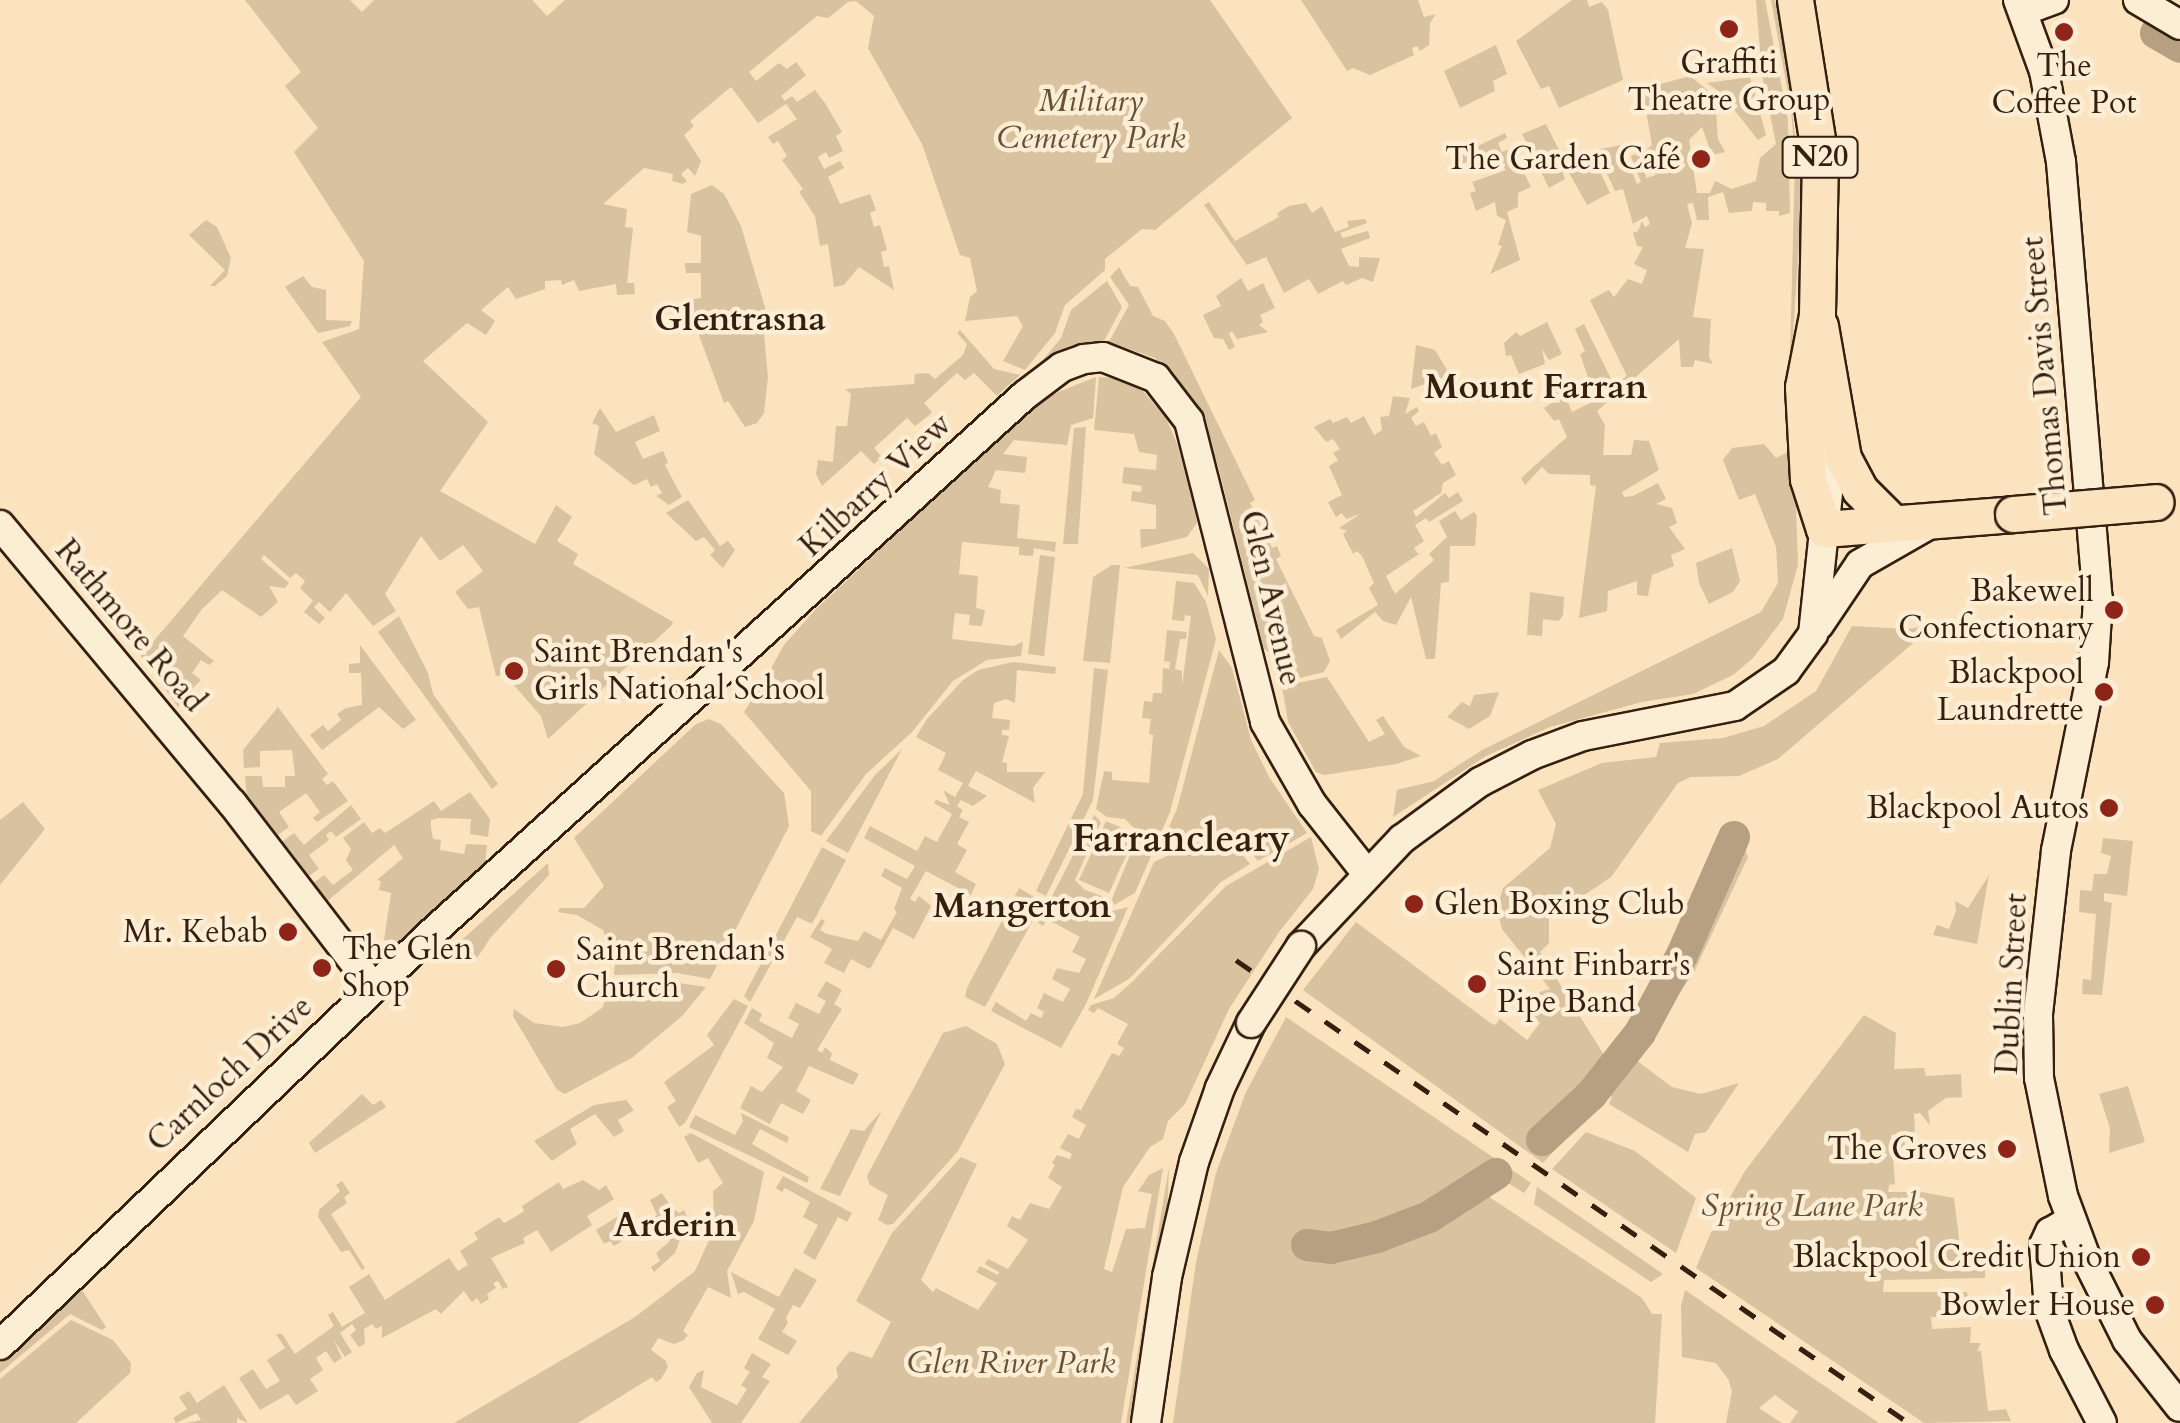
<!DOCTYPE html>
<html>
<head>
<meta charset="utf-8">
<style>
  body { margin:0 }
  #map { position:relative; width:2180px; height:1423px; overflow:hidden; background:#fae3be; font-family:Cardo,serif }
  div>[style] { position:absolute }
  .green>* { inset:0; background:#d9c2a0 }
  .river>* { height:32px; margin:-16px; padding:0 16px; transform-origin:16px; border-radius:16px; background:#b7a082 }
  .roads { filter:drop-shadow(2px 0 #351f0f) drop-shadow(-2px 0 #351f0f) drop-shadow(0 2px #351f0f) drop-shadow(0 -2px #351f0f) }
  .secondary>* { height:28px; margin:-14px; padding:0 14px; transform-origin:14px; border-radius:14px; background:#fcedd5 }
  .highway>* { height:35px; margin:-17.5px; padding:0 17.5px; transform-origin:17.5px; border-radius:17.5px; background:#fae3be }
  .rail>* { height:5px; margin-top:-2.5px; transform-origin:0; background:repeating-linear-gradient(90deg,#351f0f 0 18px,transparent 0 36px) }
  .bridges { filter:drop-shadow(2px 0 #351f0f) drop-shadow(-2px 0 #351f0f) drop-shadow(0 2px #351f0f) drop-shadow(0 -2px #351f0f) }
  .secondary-bridge>* { height:28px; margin:-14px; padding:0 14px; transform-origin:14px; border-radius:14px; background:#fcedd5 }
  .highway-bridge>* { height:35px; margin:-17.5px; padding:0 17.5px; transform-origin:17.5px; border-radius:17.5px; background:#fae3be }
  .dots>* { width:28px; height:28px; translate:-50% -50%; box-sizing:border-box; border:5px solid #fcedd5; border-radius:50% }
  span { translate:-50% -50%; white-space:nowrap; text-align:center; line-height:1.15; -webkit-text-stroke:9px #fcedd5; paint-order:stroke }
  .shield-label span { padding:2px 8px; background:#fcedd5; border:2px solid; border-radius:8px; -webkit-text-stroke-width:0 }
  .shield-label { font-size:30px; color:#351f0f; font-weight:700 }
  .poi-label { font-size:32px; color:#351f0f }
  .right { translate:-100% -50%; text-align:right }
  .left { translate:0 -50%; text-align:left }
  .park-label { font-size:32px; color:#66503a; font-style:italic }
  .street-label { font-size:32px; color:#351f0f }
  .neighbourhood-label { font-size:35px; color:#351f0f; font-weight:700 }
  .quarter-label { font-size:38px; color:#351f0f; font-weight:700 }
</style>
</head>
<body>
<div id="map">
  <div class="green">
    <div style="clip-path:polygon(245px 0,350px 0,362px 12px,374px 0,532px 0,547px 16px,565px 0,1210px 0,1292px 118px,1155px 230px,1142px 229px,1105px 259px,1105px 270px,1065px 305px,1055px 333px,1025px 370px,1003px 361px,1023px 326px,1017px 316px,965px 321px,970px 297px,977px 291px,970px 258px,960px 255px,922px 144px,868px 48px,874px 16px,856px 1px,848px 2px,828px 18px,817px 16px,749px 72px,756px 81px,779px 63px,787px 69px,796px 62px,806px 75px,781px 96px,785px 101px,792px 96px,797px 102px,815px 90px,825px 103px,842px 132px,836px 136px,843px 151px,829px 158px,826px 152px,818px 157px,824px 169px,840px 161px,844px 168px,828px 177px,840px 204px,870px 194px,876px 210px,870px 213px,874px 227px,880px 225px,887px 250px,881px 252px,884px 267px,889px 266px,894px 290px,859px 267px,844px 285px,834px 287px,828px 244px,820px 246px,815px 216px,799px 192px,803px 189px,782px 160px,787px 156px,778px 141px,773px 144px,768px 137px,797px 119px,786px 104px,758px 123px,731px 87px,690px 121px,694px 126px,684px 135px,701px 161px,695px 176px,688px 168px,681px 174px,687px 181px,683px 184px,672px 181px,673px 174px,644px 168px,603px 204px,627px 209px,625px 227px,633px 228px,627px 283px,634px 283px,635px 294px,617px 295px,616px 284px,579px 291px,574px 280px,562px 285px,561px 280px,545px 281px,545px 289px,516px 299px,508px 287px,481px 310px,495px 321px,486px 335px,467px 323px,423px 361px,488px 422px,440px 491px,535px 544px,556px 505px,572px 517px,557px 541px,578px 554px,573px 564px,673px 622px,671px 626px,548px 739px,541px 716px,505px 675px,496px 676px,479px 607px,468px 609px,455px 592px,483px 571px,463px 545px,440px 561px,421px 536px,385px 594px,396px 611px,373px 626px,346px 593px,330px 612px,319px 602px,314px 607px,325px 618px,319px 624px,304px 612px,313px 601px,300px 588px,305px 581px,296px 573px,290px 578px,264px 555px,261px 559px,289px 583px,285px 588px,269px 586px,278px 602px,261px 617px,222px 590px,202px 609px,183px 636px,214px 661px,209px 665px,201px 660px,192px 673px,201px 680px,191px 690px,170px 673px,166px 677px,186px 696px,178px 707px,141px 656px,361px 397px,322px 342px,359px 329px,364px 261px,294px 152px,318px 128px,285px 86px,301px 72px)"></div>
    <div style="clip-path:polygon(1301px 0,1418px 0,1424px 17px,1436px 14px,1430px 23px,1429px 45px,1420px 51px,1417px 46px,1412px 48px,1414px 55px,1370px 75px,1353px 68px,1347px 71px)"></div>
    <div style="clip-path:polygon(1572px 0,1587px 0,1589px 7px,1602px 2px,1608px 10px,1623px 80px,1559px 108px,1549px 86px,1541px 89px,1516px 41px)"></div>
    <div style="clip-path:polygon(1756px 0,1765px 0,1788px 120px,1790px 213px,1779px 216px,1779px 211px,1766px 211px,1766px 203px,1753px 202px,1752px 211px,1729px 213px,1723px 192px,1708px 197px,1709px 220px,1697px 220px,1693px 203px,1687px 204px,1692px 223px,1685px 248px,1704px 249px,1693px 317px,1711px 319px,1709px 357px,1713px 364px,1695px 360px,1693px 367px,1681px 367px,1679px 339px,1597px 411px,1605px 425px,1603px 455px,1631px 455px,1634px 440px,1649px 441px,1659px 470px,1622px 492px,1624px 497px,1633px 496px,1658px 483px,1666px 499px,1656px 504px,1672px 508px,1677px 523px,1669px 527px,1685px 549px,1671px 555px,1674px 566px,1652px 575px,1648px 596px,1637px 595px,1637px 581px,1608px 591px,1607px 611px,1579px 618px,1596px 486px,1590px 485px,1590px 475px,1549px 474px,1542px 467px,1525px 485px,1521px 478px,1567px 437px,1559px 419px,1554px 421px,1544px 408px,1553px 402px,1548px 390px,1561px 385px,1572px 412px,1596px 400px,1580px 354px,1585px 351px,1575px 329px,1584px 324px,1614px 385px,1627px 376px,1590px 300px,1609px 290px,1614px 297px,1628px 279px,1642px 284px,1647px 270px,1634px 264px,1643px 247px,1637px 246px,1633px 233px,1638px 231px,1642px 221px,1645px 227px,1650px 224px,1647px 216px,1633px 224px,1623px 189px,1615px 191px,1596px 150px,1621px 145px,1637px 184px,1641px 182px,1631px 156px,1641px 152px,1646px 178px,1656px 175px,1644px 152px,1652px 145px,1642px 89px,1690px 76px,1715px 96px,1718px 139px,1725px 152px,1712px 155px,1702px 127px,1689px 140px,1697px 193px,1710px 193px,1715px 181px,1732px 189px,1756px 181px,1760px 158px,1776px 144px,1762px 75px)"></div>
    <div style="clip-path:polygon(1771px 0,1775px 0,1785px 47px,1802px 199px,1789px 394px,1795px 159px,1791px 109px)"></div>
    <div style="clip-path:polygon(1496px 45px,1507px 74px,1493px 81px,1495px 91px,1460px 108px,1444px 71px)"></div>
    <div style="clip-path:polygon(1750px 77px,1766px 135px,1758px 140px,1721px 93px,1707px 83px)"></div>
    <div style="clip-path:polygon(1546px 124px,1560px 152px,1575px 146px,1581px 157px,1591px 153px,1610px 193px,1587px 205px,1568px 171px,1563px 174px,1565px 179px,1549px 188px,1522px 134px)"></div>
    <div style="clip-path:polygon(1505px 133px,1507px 138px,1498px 143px,1502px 152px,1512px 148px,1531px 187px,1518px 193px,1518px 207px,1507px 212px,1520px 260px,1490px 274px,1502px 246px,1498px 245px,1506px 220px,1497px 216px,1495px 202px,1476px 211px,1470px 193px,1476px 191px,1472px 182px,1506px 170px,1497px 160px,1469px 168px,1467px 162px,1456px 166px,1453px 158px)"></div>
    <div style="clip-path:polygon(712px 185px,724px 194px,741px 226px,769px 321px,763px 323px,768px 377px,764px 413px,757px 423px,745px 427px,728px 401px,724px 403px,686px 300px,701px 298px,701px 273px,686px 273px,685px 263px,701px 263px,701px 236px,687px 232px,691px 194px)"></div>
    <div style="clip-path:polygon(1209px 202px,1235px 241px,1279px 217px,1277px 213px,1289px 206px,1306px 203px,1312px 213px,1322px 206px,1335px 232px,1349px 227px,1347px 221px,1365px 219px,1367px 223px,1340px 233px,1343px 238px,1368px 231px,1370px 238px,1341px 249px,1349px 266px,1359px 267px,1359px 257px,1380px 258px,1373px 282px,1362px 278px,1346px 285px,1343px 281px,1318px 294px,1309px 279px,1284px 293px,1266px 257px,1247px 265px,1204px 205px)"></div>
    <div style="clip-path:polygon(206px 220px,217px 227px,231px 258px,227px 276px,215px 286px,210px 286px,225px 270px,189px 235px)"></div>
    <div style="clip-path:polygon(1119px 267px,1130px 286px,1138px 287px,1153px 316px,1165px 321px,1174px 334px,1255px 500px,1250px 503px,1272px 548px,1277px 546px,1281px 556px,1276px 559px,1314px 636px,1322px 638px,1330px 661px,1324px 672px,1284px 682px,1278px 657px,1264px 649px,1218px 466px,1191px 397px,1155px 358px,1109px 342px,1129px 305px,1110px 277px)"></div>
    <div style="clip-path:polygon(303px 276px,312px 287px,326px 290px,326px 320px,352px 321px,350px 326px,318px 333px,285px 287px)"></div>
    <div style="clip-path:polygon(1241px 278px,1248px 291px,1263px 283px,1275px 308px,1260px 315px,1263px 322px,1259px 325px,1268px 332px,1237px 339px,1232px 331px,1229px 334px,1235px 347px,1229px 350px,1223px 339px,1214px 338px,1203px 315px,1221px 306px,1216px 296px)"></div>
    <div style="clip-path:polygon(1107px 281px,1122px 307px,1104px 341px,1060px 352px,1032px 373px,1061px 338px,1071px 310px)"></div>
    <div style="clip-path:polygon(1547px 322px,1562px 354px,1549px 360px,1542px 349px,1545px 364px,1519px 374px,1511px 355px,1506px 356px,1504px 343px,1516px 332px,1520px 336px)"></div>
    <div style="clip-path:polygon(960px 330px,994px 369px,1020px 375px,997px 396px,974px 373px,965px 380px,957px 373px,924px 403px,932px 412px,927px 417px,915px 426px,907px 418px,874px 448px,882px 457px,874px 464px,861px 451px,822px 486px,816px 474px,818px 460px,833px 462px,836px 426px,847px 426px,851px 394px,845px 389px,914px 384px,915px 374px,928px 373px,935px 379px,963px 355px,967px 344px,957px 333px)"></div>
    <div style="clip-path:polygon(1416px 345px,1435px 350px,1450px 375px,1411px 389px)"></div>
    <div style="clip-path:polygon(1096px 377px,1093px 418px,1071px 425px,1067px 445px,1014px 440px,1003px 454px,1027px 457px,1025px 473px,996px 470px,988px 487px,1001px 490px,1000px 503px,1020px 505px,1017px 538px,1056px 542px,1055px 552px,1034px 548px,1033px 556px,1019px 555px,1019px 547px,962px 542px,959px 574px,978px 576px,976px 608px,985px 610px,982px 626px,969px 625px,970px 615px,955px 613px,952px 639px,1013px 646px,1023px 642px,1021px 656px,987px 660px,953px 681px,912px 732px,866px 774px,821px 836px,811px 831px,811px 791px,744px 712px,766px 677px,773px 691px,782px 683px,768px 674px,784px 645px,814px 611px,1004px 434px,1051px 395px)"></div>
    <div style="clip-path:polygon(1099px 377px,1123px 379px,1142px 390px,1166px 418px,1178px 446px,1196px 512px,1197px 523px,1187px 537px,1141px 548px,1140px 529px,1156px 529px,1156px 505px,1131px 501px,1132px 491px,1141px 492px,1142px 486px,1122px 483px,1124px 467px,1156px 470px,1157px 455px,1139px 452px,1134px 434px,1094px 430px)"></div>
    <div style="clip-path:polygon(1393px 396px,1410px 398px,1405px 414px,1417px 407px,1419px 411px,1411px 418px,1416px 426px,1424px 422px,1431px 436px,1436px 433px,1442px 447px,1434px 453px,1442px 465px,1449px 461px,1456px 475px,1443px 483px,1441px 493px,1413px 511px,1416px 517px,1445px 493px,1449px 498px,1458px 492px,1463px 501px,1429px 522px,1426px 518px,1415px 525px,1424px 541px,1414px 548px,1418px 554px,1425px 550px,1386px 576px,1395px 594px,1434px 560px,1429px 554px,1447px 537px,1439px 521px,1455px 511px,1461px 520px,1474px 512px,1477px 516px,1475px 546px,1450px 546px,1449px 582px,1441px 583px,1435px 659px,1426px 659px,1411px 597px,1396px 625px,1383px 621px,1375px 612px,1341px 639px,1336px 630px,1378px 605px,1369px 588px,1374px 583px,1362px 556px,1357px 551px,1353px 554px,1343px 534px,1347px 531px,1339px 528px,1360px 514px,1346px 519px,1342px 513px,1336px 517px,1328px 502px,1342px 495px,1329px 466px,1338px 460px,1333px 453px,1340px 449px,1333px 439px,1326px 442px,1314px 427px,1330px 419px,1333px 423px,1347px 417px,1351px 423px,1364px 416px,1374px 435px,1382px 430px,1380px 417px,1389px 416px)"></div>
    <div style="clip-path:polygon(600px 408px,616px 432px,654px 415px,660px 431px,635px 442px,643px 459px,663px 451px,668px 462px,665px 465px,682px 497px,669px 505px,656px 496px,662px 493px,657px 484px,651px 487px,647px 479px,634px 485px,594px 454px,599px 426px,592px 423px)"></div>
    <div style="clip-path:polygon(1086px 427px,1078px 544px,1063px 544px,1074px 428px)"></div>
    <div style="clip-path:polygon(1764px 444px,1776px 458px,1794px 449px,1798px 565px,1783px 619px,1753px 658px,1733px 675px,1693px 694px,1642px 702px,1550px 727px,1486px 756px,1393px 817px,1397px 790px,1434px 781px,1482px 750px,1761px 612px,1778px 583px,1776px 547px,1755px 494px,1739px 500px,1723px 460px,1732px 448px)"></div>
    <div style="clip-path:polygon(688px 500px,720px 546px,728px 541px,735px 550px,723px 568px,710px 555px,715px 550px,704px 537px,696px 541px,666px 513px)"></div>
    <div style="clip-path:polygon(1732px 548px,1740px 581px,1733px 592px,1709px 604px,1699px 583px,1696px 563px)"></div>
    <div style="clip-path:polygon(1193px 553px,1209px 569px,1208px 596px,1198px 575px,1124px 568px)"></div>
    <div style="clip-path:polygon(1040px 555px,1055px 557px,1044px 656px,1028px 654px)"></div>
    <div style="clip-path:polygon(1112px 565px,1120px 565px,1110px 663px,1083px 661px,1093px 577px)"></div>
    <div style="clip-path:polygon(1176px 581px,1194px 583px,1206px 602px,1216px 639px,1170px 812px,1135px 893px,1114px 905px,1112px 899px,1139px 833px,1125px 819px,1107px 817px,1096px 809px,1104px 771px,1112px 772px,1112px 780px,1149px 783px,1153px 735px,1149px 734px,1151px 719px,1142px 718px,1144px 701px,1152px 702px,1153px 693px,1162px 693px,1163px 668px,1169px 669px,1170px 662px,1164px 661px,1167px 630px,1187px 632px,1186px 639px,1180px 639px,1175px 669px,1182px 671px,1182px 686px,1191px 616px,1185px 615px,1184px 621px,1172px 620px)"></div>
    <div style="clip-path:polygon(1530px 592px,1564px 597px,1563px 615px,1559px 621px,1543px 619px,1542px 636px,1527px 635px)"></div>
    <div style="clip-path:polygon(399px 616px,428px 673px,433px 694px,498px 784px,492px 789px,378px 632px)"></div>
    <div style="clip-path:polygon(1852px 626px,1905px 629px,1933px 626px,1778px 759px,1739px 776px,1691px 777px,1678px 783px,1611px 877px,1549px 919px,1549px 943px,1540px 952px,1604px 1055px,1598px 1061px,1602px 1067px,1659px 978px,1725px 835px,1741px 839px,1748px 857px,1695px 970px,1636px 1060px,1672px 1087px,1701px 1094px,1739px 1083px,1706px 1132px,1695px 1134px,1688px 1152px,1609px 1104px,1612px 1096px,1604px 1096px,1543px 1163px,1303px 990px,1356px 922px,1489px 1022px,1495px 1025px,1500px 1019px,1527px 1040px,1540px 1023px,1525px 1010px,1540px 992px,1550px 989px,1502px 929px,1497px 909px,1503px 888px,1550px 848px,1556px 824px,1538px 790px,1602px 763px,1656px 757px,1660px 743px,1723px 738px,1764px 726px,1816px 691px)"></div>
    <div style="clip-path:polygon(360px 645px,416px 720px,403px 729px,379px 707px,322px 750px,310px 735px,323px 725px,328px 731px,341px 720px,337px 714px,346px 708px,362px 705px,361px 673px,349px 673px,349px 664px,360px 663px)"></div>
    <div style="clip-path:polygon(1219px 650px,1232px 668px,1251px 740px,1269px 777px,1307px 833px,1258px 861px,1227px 827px,1157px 854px,1177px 809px)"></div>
    <div style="clip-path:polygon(1013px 662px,1056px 667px,1055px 674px,1017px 670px,1015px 703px,1006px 699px,994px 703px,992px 718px,1010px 720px,1009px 730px,1002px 730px,1002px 735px,1009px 736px,1002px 762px,1007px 763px,1007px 772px,1045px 772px,1033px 788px,1035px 803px,976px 771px,968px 786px,987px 796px,973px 806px,961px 800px,957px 806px,963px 810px,959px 817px,969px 822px,957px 844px,967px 850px,955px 872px,976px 884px,971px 895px,926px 871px,910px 899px,915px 902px,919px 896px,931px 906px,914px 939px,893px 928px,870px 969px,851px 959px,844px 973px,824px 963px,832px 949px,810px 937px,821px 919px,825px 921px,820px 930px,827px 934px,858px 941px,864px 931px,881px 940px,897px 912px,894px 909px,902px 888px,881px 876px,885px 868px,907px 879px,915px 866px,864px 838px,870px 826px,917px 851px,925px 836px,937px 842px,952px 814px,934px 803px,936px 800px,950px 805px,943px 790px,955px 797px,963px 783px,938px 770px,946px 753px,916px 737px,927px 719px,963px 680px,978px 670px)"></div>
    <div style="clip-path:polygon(1094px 668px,1108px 670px,1093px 800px,1046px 896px,1036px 891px,1083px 794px)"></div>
    <div style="clip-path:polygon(1327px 677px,1369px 742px,1385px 734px,1376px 720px,1383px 716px,1404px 747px,1421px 756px,1396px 764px,1324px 775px,1316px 772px,1288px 722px,1282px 686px)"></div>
    <div style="clip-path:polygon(1499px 692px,1490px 716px,1469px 729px,1447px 717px,1462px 702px,1470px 706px,1474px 695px)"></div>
    <div style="clip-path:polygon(278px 707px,328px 774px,322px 779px,327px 785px,333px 781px,348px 801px,317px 822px,313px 818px,320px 812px,306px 793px,279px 812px,289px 827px,275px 837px,247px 799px,245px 776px,262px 776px,263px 787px,285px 787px,285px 776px,295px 776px,292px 750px,260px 751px,260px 767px,244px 768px,243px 750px)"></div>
    <div style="clip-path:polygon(709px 719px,721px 724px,784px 793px,789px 826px,710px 979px,677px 973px,614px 975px,615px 964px,603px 930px,577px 915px,558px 912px,560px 908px,584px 908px,604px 886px,574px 838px,696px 724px)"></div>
    <div style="clip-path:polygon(902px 749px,848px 853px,826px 841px,875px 775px)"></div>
    <div style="clip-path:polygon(470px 792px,490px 819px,488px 837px,470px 834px,471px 819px,438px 818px,431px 820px,431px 828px,433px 839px,441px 840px,440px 850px,464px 854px,466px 844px,487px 845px,485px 863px,398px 944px,384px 940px,391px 893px,379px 890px,381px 881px,377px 880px,403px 858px,394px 845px,325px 903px,311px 885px,324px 875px,333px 885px,353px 870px,346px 860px,351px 849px,343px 838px,364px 822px,372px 833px,380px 828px,385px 833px,434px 801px,441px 811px)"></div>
    <div style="clip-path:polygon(23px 802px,45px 829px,0 885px,0 820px)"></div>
    <div style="clip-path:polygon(351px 805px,361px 819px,336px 837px,331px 831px,326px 835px,329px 840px,309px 855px,319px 869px,306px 878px,280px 843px,294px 833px,304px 845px)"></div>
    <div style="clip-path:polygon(1094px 815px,1101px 822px,1075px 880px,1085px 890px,1107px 898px,1107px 909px,1050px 900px)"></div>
    <div style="clip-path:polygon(1106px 821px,1136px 834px,1109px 893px,1079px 880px)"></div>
    <div style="clip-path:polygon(1218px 833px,1227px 835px,1250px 864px,1221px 882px,1129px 979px,1094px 999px,1154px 862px)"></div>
    <div style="clip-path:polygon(1311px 837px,1319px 869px,1313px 889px,1279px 932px,1229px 1009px,1185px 1104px,1168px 1121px,1163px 1139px,1150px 1147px,1123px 1187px,1104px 1269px,1112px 1272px,1126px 1229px,1145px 1228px,1152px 1194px,1138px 1191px,1149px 1175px,1163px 1168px,1121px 1423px,799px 1423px,838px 1377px,836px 1368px,850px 1351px,872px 1358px,891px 1322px,856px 1301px,892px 1233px,961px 1157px,977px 1164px,921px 1280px,933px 1292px,936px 1288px,978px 1310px,997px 1283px,976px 1272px,980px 1266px,998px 1275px,999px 1272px,985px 1264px,988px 1259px,1008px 1269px,1028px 1240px,1007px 1226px,1012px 1216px,1020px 1220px,1030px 1203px,1049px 1209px,1062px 1187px,1048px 1178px,1055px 1165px,1052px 1163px,1057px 1155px,1070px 1159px,1072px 1154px,1060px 1148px,1068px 1134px,1079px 1139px,1086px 1125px,1072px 1117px,1076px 1109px,1081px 1110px,1112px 1053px,1119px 1056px,1124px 1048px,1117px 1044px,1128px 1024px,1098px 1008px,1094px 1013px,1088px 1010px,1091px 1005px,1114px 998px,1132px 982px,1226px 886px)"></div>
    <div style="clip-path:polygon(2103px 838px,2133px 841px,2127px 896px,2104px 893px,2104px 901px,2112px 903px,2102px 995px,2082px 994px,2083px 979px,2091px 980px,2096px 914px,2079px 912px,2080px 890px,2092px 891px,2094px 874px,2107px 874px,2111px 856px,2101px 853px)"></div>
    <div style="clip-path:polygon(822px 847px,846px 860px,812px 924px,797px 917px,750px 1002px,744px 996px)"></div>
    <div style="clip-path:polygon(548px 863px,549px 875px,491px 937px,473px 964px,456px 945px)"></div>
    <div style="clip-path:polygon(1989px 875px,1977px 944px,1933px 935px,1937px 925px,1949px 929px,1956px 911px,1955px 901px,1968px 908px)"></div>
    <div style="clip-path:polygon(1019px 888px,1043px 902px,985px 1007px,965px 997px,967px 988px)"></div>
    <div style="clip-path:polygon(1047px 906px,1097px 915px,1128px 907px,1086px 1004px,1061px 1048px,991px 1011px,996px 1002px,1026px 1021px,1031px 1013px,1041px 1018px,1044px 1012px,1037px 1008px,1044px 993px,1063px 1002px,1070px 989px,1052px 979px,1057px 968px,1079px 973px,1086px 959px,1072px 952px,1080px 937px,1047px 919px,1043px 926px,1038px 923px)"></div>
    <div style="clip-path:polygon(826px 981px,842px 990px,834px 1004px,842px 1009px,817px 1050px,822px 1053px,825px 1047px,832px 1053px,830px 1060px,859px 1074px,853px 1085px,809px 1066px,796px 1091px,811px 1100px,803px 1114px,781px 1103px,770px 1124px,740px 1108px,751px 1086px,762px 1092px,783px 1067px,767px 1058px,774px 1043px,744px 1023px,752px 1008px,762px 1014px,759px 1021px,792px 1038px,799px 1024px,788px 1018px,796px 1003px,819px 1014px,826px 1001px,817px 996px)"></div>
    <div style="clip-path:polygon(679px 983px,706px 987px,682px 1016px,633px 1057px,565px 1094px,557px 1090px,513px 1016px,514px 1009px,534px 1023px,563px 1027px,580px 1023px,602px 1008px,612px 985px)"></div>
    <div style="clip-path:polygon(734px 999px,748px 1006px,685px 1123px,679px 1127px,667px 1107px,676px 1101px,664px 1082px,714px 1045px,707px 1035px)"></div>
    <div style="clip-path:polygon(1864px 1015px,1896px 1033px,1894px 1069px,1924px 1068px,1926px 1076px,1961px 1074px,1962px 1097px,1946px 1098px,1928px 1111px,1930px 1125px,1920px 1113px,1914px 1114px,1915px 1132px,1891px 1135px,1891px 1140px,1904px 1139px,1906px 1154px,1893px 1156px,1895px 1184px,1889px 1185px,1888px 1192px,1921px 1192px,1954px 1198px,1963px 1271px,1985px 1269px,1985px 1278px,1884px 1280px,1883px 1292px,1967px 1292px,1969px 1304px,1953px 1304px,1952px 1317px,1931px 1317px,1932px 1329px,1971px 1327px,1970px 1343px,1981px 1343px,1977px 1351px,1981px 1351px,1988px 1411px,2006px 1409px,2011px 1421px,1924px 1423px,1696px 1268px,1715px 1223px,1745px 1171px)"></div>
    <div style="clip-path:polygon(1286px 1017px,1531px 1183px,1524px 1193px,1485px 1169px,1465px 1181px,1642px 1298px,1652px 1314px,1662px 1314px,1655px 1423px,1173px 1423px,1196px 1262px,1216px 1173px,1246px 1092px)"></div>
    <div style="clip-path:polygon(966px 1026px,997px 1044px,1005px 1064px,958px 1151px,893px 1224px,887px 1225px,878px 1220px,888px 1195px,870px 1185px,867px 1176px,943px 1033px)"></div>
    <div style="clip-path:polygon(2128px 1086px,2145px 1142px,2109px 1153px,2110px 1128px,2099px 1094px)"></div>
    <div style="clip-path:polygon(362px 1094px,373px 1105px,381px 1100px,386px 1107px,315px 1153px,309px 1143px)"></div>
    <div style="clip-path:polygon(626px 1100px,634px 1110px,618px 1120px,624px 1131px,614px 1137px,595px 1114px,570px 1129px,577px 1144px,552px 1161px,534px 1141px,594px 1105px)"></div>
    <div style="clip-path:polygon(882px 1110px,840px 1196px,820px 1189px,851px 1129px,864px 1131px)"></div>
    <div style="clip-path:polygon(741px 1113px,789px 1137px,787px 1143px,760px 1129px,752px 1144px,809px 1177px,807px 1183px,689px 1127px,695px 1115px,735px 1135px,743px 1121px)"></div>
    <div style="clip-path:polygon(1586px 1132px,1635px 1151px,1696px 1198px,1676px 1253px,1552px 1169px)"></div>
    <div style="clip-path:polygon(691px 1133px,764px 1172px,754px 1221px,727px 1271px,731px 1298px,708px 1287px,683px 1331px,688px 1335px,684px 1340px,674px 1344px,658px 1338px,651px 1350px,666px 1361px,668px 1367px,661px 1379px,656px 1382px,652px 1377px,578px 1423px,454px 1423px,635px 1317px,695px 1271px,714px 1229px,713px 1191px,723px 1183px,708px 1158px,698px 1163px,684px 1137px)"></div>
    <div style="clip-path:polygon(1169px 1167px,1167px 1221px,1136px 1423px,1126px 1423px)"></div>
    <div style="clip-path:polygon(783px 1176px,852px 1213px,847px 1222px,838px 1217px,815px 1260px,803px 1253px,818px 1225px,803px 1217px,810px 1202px,785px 1188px,782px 1192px,776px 1188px)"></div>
    <div style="clip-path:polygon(583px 1180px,599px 1190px,606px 1185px,614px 1199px,587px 1216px,592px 1225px,551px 1252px,537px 1230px,523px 1238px,525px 1243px,491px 1258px,508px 1287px,503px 1289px,498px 1281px,493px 1283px,496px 1288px,487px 1294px,489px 1299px,481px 1304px,477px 1298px,472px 1302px,464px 1291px,441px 1314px,436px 1309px,382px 1338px,382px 1326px,376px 1329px,372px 1324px,364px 1329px,365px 1344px,359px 1347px,350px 1335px,356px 1330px,352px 1324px,340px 1333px,352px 1352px,345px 1357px,333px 1339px,342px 1358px,334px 1363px,326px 1351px,316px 1358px,323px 1370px,310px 1379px,318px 1391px,296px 1405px,288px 1394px,260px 1410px,239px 1378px,253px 1369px,266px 1389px,280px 1381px,267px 1360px,285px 1348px,276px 1334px,282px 1334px,295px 1354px,334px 1326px,328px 1315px,333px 1312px,342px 1327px,365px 1313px,349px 1287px,369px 1274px,385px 1300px,449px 1258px,458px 1271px,468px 1265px,460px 1251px,478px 1239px,474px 1233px,499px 1217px,504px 1223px,515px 1217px,524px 1211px,522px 1206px,559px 1182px,563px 1189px)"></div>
    <div style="clip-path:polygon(342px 1181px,350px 1193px,344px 1197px,347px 1203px,331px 1214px,365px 1268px,362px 1270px,349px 1250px,341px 1252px,318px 1217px,319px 1210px,340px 1191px,336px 1185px)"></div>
    <div style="clip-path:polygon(1537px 1187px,1663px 1274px,1651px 1282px,1534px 1204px)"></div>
    <div style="clip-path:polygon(662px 1193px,672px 1208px,679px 1213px,684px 1210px,688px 1219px,675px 1253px,654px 1272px,651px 1267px,660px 1261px,656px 1253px,670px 1241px,656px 1219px,614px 1246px,610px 1241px,604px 1244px,596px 1230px,620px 1215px,631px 1231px,657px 1215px,650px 1200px)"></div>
    <div style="clip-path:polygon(795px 1268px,817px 1280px,800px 1308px,793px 1305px,786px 1318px,788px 1323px,782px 1332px,797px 1341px,788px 1355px,758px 1339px,775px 1309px,744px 1292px,738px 1294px,731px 1272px,779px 1297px)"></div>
    <div style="clip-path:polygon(80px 1287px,106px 1327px,102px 1330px,70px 1314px,0 1373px,0 1363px)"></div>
    <div style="clip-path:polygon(1685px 1290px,1782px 1357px,1879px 1423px,1790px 1423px,1798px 1412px,1775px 1395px,1759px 1408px,1782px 1423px,1726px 1423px,1732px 1391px,1728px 1379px,1716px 1363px,1682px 1357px,1681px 1306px)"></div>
    <div style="clip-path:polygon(71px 1320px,113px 1340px,131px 1363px,130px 1373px,76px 1423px,0 1423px,0 1379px)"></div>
    <div style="clip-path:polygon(752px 1353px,771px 1364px,762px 1377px,770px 1381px,741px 1423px,712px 1423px,689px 1387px,697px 1373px,704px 1370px,701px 1387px,737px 1405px,747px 1389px,741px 1385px,750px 1372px,744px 1368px)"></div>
    <div style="clip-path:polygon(224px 1385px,248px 1423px,237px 1418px,237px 1423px,186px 1423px,201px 1420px,197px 1413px,176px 1423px,173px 1418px,187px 1409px,179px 1397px,189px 1391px,197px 1403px)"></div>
  </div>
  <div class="river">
    <div style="left:2156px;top:33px;width:28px;rotate:30deg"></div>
    <div style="left:1542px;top:1140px;width:67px;rotate:-42.6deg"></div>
    <div style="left:1591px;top:1095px;width:79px;rotate:-51.7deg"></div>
    <div style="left:1640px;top:1033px;width:89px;rotate:-61.7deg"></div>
    <div style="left:1682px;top:955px;width:129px;rotate:-66.2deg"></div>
    <div style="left:1307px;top:1245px;width:24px;rotate:7deg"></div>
    <div style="left:1331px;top:1248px;width:47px;rotate:-13.4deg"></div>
    <div style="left:1377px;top:1237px;width:56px;rotate:-21deg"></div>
    <div style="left:1429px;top:1217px;width:80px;rotate:-32.7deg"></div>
  </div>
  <div class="roads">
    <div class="secondary">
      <div style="left:2018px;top:0;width:76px;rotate:69.9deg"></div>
      <div style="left:2044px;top:71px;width:93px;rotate:79.4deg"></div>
      <div style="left:2061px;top:162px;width:439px;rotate:85.2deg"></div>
      <div style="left:2098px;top:599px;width:63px;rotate:93.6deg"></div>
      <div style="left:2094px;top:662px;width:193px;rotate:101.4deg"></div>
      <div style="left:2056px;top:851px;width:165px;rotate:96.3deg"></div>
      <div style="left:2038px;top:1015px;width:63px;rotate:89.1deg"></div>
      <div style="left:2039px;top:1078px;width:120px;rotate:78.5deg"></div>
      <div style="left:2063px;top:1196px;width:66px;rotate:69.6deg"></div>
      <div style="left:2086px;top:1258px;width:92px;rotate:63.4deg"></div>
      <div style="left:2127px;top:1340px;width:85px;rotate:51.7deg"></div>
      <div style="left:2138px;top:0;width:49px;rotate:30.8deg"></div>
      <div style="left:2023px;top:11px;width:33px;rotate:-20deg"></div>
      <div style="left:0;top:525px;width:362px;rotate:50.2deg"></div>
      <div style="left:232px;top:803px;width:232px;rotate:52.5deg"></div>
      <div style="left:1819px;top:625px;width:73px;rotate:-56.1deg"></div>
      <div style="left:1860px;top:564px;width:78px;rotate:-29.8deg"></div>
      <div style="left:1301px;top:946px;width:147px;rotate:-46.7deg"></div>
      <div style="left:1402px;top:839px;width:97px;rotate:-36.2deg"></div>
      <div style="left:1480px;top:782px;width:59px;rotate:-27.4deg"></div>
      <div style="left:1532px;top:755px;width:54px;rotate:-20.4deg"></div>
      <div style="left:1583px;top:736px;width:155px;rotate:-11.2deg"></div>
      <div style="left:1735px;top:706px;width:62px;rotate:-34.5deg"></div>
      <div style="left:1786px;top:671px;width:46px;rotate:-53.9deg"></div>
      <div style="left:1813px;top:634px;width:198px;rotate:-83.9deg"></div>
      <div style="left:2071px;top:1220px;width:24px;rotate:150deg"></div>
      <div style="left:2050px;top:1232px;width:14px;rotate:115deg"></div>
      <div style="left:2044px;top:1245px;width:64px;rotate:85.5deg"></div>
      <div style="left:2049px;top:1309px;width:44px;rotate:69.9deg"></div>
      <div style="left:2064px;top:1350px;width:82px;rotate:62.5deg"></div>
      <div style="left:0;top:1345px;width:603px;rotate:-43.66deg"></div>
      <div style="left:436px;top:929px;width:795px;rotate:-42.2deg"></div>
      <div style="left:1025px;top:395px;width:46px;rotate:-37.1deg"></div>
      <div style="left:1062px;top:367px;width:23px;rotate:-20deg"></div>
      <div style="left:1084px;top:359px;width:19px;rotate:-6deg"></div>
      <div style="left:1103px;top:357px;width:57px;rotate:21.6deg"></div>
      <div style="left:1156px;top:378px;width:54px;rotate:52.5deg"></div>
      <div style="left:1189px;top:421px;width:310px;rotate:75.8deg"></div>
      <div style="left:1265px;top:722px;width:95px;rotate:60.2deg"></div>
      <div style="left:1312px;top:804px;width:89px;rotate:51.8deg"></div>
      <div style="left:1146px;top:1423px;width:148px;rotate:-81.8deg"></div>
      <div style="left:1167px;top:1277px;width:118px;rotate:-76.8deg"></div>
      <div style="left:1194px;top:1162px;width:78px;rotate:-70.6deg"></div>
      <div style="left:1220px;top:1088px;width:72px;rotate:-64.5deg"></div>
    </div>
    <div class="highway">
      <div style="left:1795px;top:0;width:159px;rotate:81deg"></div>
      <div style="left:1820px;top:157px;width:158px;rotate:91.1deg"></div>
      <div style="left:1817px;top:315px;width:73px;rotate:101deg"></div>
      <div style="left:1803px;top:387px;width:92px;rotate:86.9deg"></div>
      <div style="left:1808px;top:479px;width:52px;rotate:72.3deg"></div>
      <div style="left:1824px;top:529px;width:190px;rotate:-4.5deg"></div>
      <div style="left:1820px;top:326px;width:134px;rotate:80.1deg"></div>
      <div style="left:1843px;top:458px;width:36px;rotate:62deg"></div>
      <div style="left:1860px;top:490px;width:45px;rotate:45deg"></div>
    </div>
  </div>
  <div class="rail">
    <div style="left:1236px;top:960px;width:817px;rotate:34.53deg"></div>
  </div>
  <div class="bridges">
    <div class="secondary-bridge">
      <div style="left:1251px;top:1023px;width:92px;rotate:-57deg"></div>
    </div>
    <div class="highway-bridge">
      <div style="left:2013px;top:514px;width:143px;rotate:-4.8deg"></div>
    </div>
  </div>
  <div class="dots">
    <div style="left:1729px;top:29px;background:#8f2418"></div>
    <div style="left:2064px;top:32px;background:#8f2418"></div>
    <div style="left:1701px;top:159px;background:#8f2418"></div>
    <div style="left:2114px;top:610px;background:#8f2418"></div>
    <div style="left:514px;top:671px;background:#8f2418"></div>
    <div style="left:2104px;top:692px;background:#8f2418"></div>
    <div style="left:2109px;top:808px;background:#8f2418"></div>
    <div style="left:1414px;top:904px;background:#8f2418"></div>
    <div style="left:288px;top:932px;background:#8f2418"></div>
    <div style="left:322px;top:968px;background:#8f2418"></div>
    <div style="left:556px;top:969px;background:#8f2418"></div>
    <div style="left:1477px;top:984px;background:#8f2418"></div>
    <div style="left:2007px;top:1149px;background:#8f2418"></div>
    <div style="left:2141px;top:1257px;background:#8f2418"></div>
    <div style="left:2155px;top:1305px;background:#8f2418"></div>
  </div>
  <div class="shield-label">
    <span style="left:1820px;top:157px">N20</span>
  </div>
  <div class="poi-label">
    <span style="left:1729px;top:82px">Graffiti<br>Theatre Group</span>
    <span style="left:2064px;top:85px">The<br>Coffee Pot</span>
    <span class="right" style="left:1681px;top:159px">The Garden Café</span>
    <span class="right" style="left:2094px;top:610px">Bakewell<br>Confectionary</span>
    <span class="left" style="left:534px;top:671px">Saint Brendan's<br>Girls National School</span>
    <span class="right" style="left:2084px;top:692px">Blackpool<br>Laundrette</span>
    <span class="right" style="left:2089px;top:808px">Blackpool Autos</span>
    <span class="left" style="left:1434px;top:904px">Glen Boxing Club</span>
    <span class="right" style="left:268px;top:932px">Mr. Kebab</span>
    <span class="left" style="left:342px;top:968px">The Glen<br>Shop</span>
    <span class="left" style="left:576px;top:969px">Saint Brendan's<br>Church</span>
    <span class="left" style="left:1497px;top:984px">Saint Finbarr's<br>Pipe Band</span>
    <span class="right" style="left:1987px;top:1149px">The Groves</span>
    <span class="right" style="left:2121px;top:1257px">Blackpool Credit Union</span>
    <span class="right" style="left:2135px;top:1305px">Bowler House</span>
  </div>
  <div class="park-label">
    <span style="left:1091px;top:120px">Military<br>Cemetery Park</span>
    <span style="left:1812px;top:1206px">Spring Lane Park</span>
    <span style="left:1011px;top:1363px">Glen River Park</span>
  </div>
  <div class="street-label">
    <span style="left:2045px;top:376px;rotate:-95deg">Thomas Davis Street</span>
    <span style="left:876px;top:485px;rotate:-43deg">Kilbarry View</span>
    <span style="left:1271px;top:598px;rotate:77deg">Glen Avenue</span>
    <span style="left:130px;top:626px;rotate:50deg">Rathmore Road</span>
    <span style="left:2012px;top:984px;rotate:-87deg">Dublin Street</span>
    <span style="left:230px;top:1074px;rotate:-43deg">Carnloch Drive</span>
  </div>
  <div class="neighbourhood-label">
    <span style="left:740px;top:319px">Glentrasna</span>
    <span style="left:1536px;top:387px">Mount Farran</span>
    <span style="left:1022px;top:906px">Mangerton</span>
    <span style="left:675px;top:1225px">Arderin</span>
  </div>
  <div class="quarter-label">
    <span style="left:1181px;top:840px">Farrancleary</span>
  </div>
</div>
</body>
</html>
